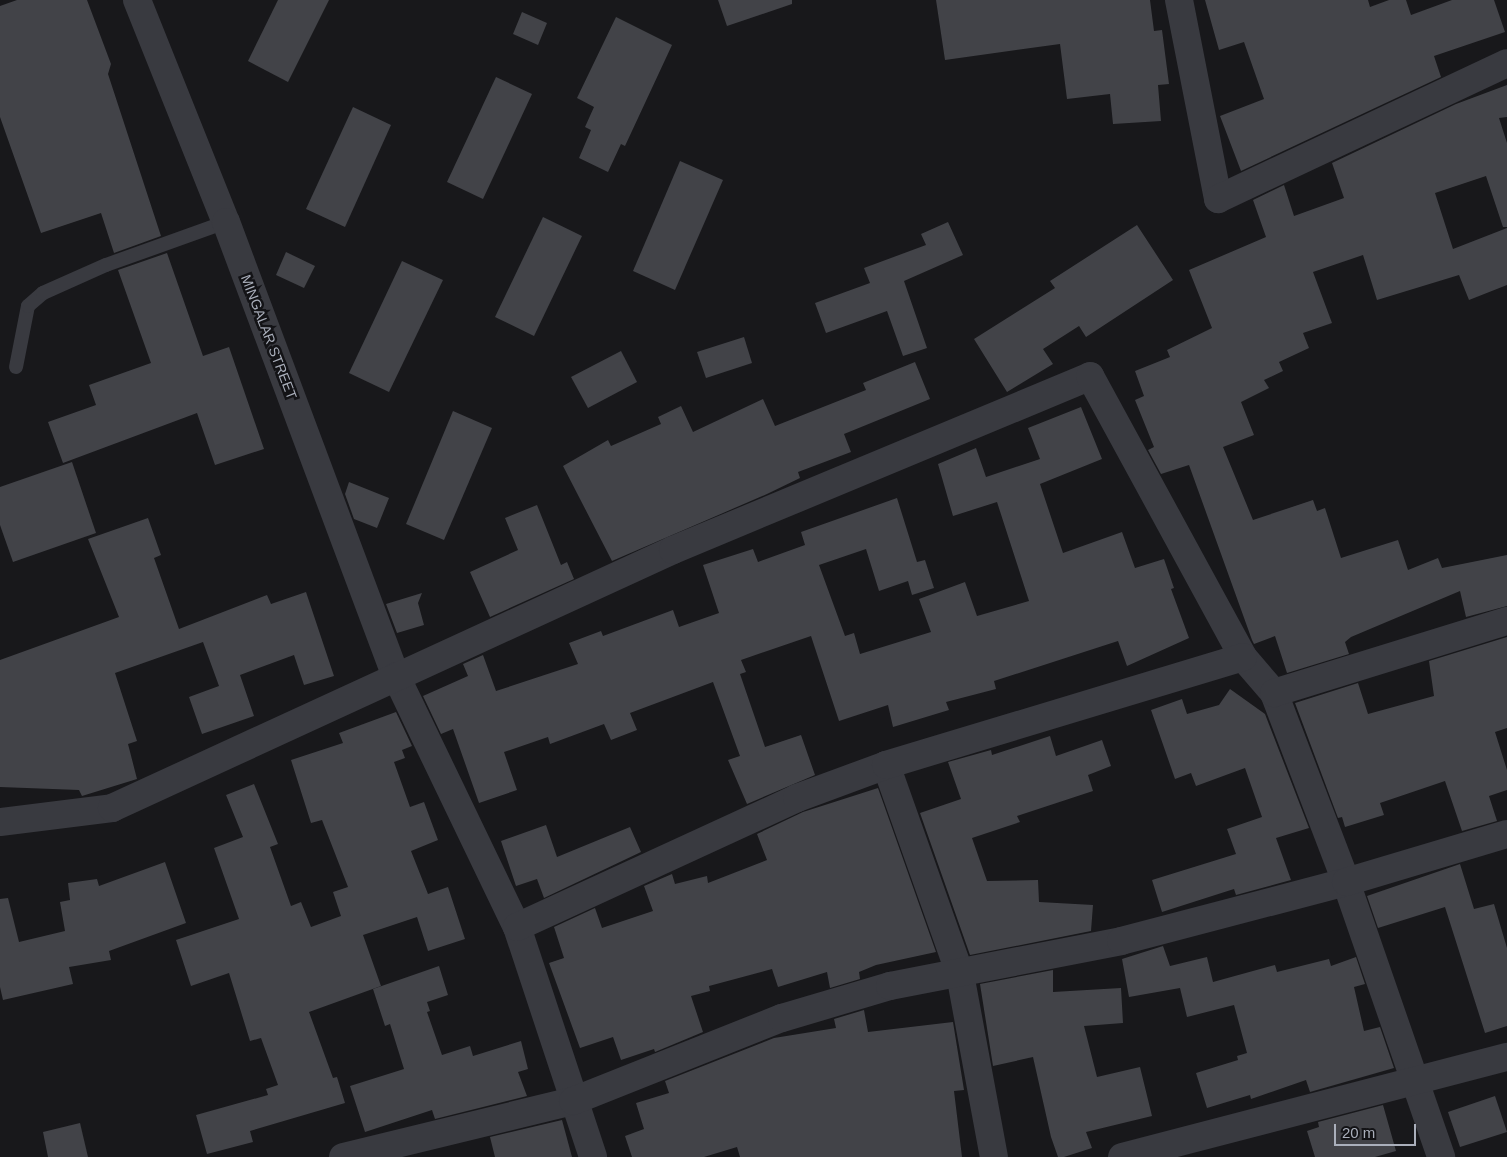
<!DOCTYPE html>
<html>
<head>
<meta charset="utf-8">
<style>
  body { margin:0 }
  #map { position:relative; width:1507px; height:1157px; overflow:hidden; background:#18181b; font-family:Arial,sans-serif }
  div>[style] { position:absolute }
  .building>* { inset:0; background:#424348 }
  .lane>* { height:14px; margin:-7px; padding:0 7px; transform-origin:7px; border-radius:7px; background:#393a40 }
  .street>* { height:28px; margin:-14px; padding:0 14px; transform-origin:14px; border-radius:14px; background:#393a40 }
  span { translate:-50% -50%; white-space:nowrap; text-align:center; line-height:1.15; -webkit-text-stroke:5px #131316; paint-order:stroke }
  .street-label { font-size:14px; color:#aaafbb }
  .scale { position:absolute; left:1334px; top:1124px; width:82px; height:22px; box-sizing:border-box; border:2px solid #aaafbb; border-top:0; padding-left:6px; font-size:15px; line-height:18px; white-space:nowrap; color:#aaafbb; -webkit-text-stroke:4px #131316; paint-order:stroke }
</style>
</head>
<body>
<div id="map">
  <div class="building">
    <div style="clip-path:polygon(17px 0,87px 0,111px 64px,108px 74px,161px 236px,114px 253px,101px 213px,41px 233px,0 117px,0 6px)"></div>
    <div style="clip-path:polygon(278px 0,329px 0,288px 82px,248px 61px)"></div>
    <div style="clip-path:polygon(718px 0,792px 0,792px 4px,727px 26px)"></div>
    <div style="clip-path:polygon(936px 0,1150px 0,1154px 31px,1162px 30px,1169px 84px,1158px 85px,1161px 121px,1113px 124px,1110px 94px,1067px 99px,1060px 44px,945px 60px)"></div>
    <div style="clip-path:polygon(1205px 0,1368px 0,1370px 7px,1389px 0,1406px 0,1411px 15px,1452px 0,1494px 0,1505px 32px,1434px 56px,1441px 77px,1241px 171px,1220px 116px,1264px 99px,1244px 42px,1219px 50px)"></div>
    <div style="clip-path:polygon(522px 12px,547px 23px,538px 45px,513px 34px)"></div>
    <div style="clip-path:polygon(616px 17px,672px 45px,625px 146px,621px 144px,608px 172px,579px 158px,591px 130px,585px 127px,594px 107px,577px 98px)"></div>
    <div style="clip-path:polygon(496px 77px,532px 94px,483px 199px,447px 182px)"></div>
    <div style="clip-path:polygon(1507px 85px,1507px 117px,1499px 118px,1507px 143px,1507px 227px,1503px 227px,1486px 176px,1435px 193px,1453px 249px,1507px 228px,1507px 285px,1469px 300px,1459px 275px,1377px 300px,1363px 255px,1313px 272px,1332px 323px,1303px 333px,1309px 348px,1279px 362px,1283px 371px,1264px 380px,1269px 388px,1241px 402px,1254px 435px,1223px 447px,1253px 520px,1313px 500px,1317px 511px,1325px 508px,1341px 558px,1398px 540px,1408px 570px,1438px 558px,1442px 568px,1507px 555px,1507px 606px,1466px 617px,1460px 591px,1351px 637px,1345px 642px,1349px 654px,1287px 673px,1275px 636px,1254px 644px,1252px 640px,1189px 465px,1161px 474px,1148px 450px,1154px 447px,1135px 400px,1144px 396px,1135px 371px,1170px 357px,1167px 350px,1212px 328px,1189px 270px,1266px 237px,1253px 200px,1284px 185px,1294px 216px,1344px 198px,1332px 163px,1456px 104px)"></div>
    <div style="clip-path:polygon(353px 107px,391px 125px,345px 227px,306px 209px)"></div>
    <div style="clip-path:polygon(680px 161px,723px 180px,675px 290px,633px 271px)"></div>
    <div style="clip-path:polygon(543px 217px,582px 236px,534px 336px,495px 317px)"></div>
    <div style="clip-path:polygon(948px 222px,963px 255px,904px 281px,927px 348px,903px 356px,887px 311px,826px 333px,815px 303px,870px 283px,864px 268px,926px 245px,921px 234px)"></div>
    <div style="clip-path:polygon(1137px 225px,1173px 280px,1086px 337px,1079px 326px,1043px 349px,1053px 364px,1007px 392px,974px 339px,1055px 288px,1050px 281px)"></div>
    <div style="clip-path:polygon(286px 252px,315px 266px,304px 288px,276px 275px)"></div>
    <div style="clip-path:polygon(167px 253px,203px 356px,229px 347px,264px 449px,215px 465px,197px 413px,63px 463px,48px 422px,96px 405px,89px 385px,151px 363px,118px 270px)"></div>
    <div style="clip-path:polygon(402px 261px,443px 280px,389px 392px,349px 373px)"></div>
    <div style="clip-path:polygon(744px 337px,752px 363px,706px 378px,697px 352px)"></div>
    <div style="clip-path:polygon(621px 351px,637px 382px,588px 408px,571px 377px)"></div>
    <div style="clip-path:polygon(915px 362px,930px 399px,844px 434px,851px 452px,798px 472px,800px 478px,767px 494px,612px 561px,563px 466px,608px 440px,611px 446px,661px 424px,658px 417px,681px 406px,693px 432px,763px 399px,775px 426px,866px 390px,863px 383px)"></div>
    <div style="clip-path:polygon(1081px 407px,1102px 459px,1040px 484px,1063px 553px,1122px 532px,1135px 568px,1164px 559px,1174px 588px,1171px 589px,1189px 638px,1127px 666px,1118px 641px,994px 681px,996px 689px,946px 702px,949px 710px,893px 727px,888px 705px,839px 721px,811px 636px,741px 660px,746px 672px,740px 674px,765px 747px,801px 735px,815px 775px,747px 804px,728px 760px,740px 756px,713px 682px,630px 713px,637px 730px,611px 740px,604px 724px,550px 744px,548px 737px,504px 752px,517px 790px,479px 803px,453px 729px,441px 734px,423px 696px,468px 676px,463px 664px,483px 655px,496px 691px,578px 664px,569px 643px,601px 631px,603px 636px,673px 610px,679px 627px,719px 613px,703px 565px,753px 549px,758px 562px,805px 545px,801px 532px,897px 498px,917px 562px,925px 560px,934px 588px,912px 595px,908px 581px,879px 591px,866px 549px,819px 565px,845px 636px,854px 633px,860px 654px,931px 632px,919px 599px,965px 582px,977px 616px,1029px 601px,997px 502px,953px 516px,938px 464px,976px 448px,986px 477px,1040px 459px,1028px 428px)"></div>
    <div style="clip-path:polygon(453px 411px,492px 428px,444px 540px,406px 524px)"></div>
    <div style="clip-path:polygon(72px 462px,96px 533px,13px 562px,0 525px,0 487px)"></div>
    <div style="clip-path:polygon(349px 482px,389px 498px,377px 528px,354px 519px,345px 494px)"></div>
    <div style="clip-path:polygon(537px 505px,561px 565px,567px 562px,574px 579px,490px 617px,470px 572px,518px 550px,505px 518px)"></div>
    <div style="clip-path:polygon(148px 518px,161px 555px,154px 558px,179px 629px,267px 595px,271px 604px,306px 592px,334px 676px,304px 685px,294px 655px,240px 675px,254px 716px,202px 734px,189px 697px,219px 686px,203px 642px,115px 673px,137px 741px,128px 744px,137px 779px,82px 796px,79px 790px,0 787px,0 660px,119px 617px,88px 539px)"></div>
    <div style="clip-path:polygon(422px 593px,418px 603px,424px 625px,397px 633px,386px 604px)"></div>
    <div style="clip-path:polygon(1507px 637px,1507px 728px,1495px 732px,1507px 770px,1507px 790px,1489px 796px,1497px 821px,1462px 831px,1445px 781px,1380px 803px,1384px 815px,1345px 827px,1342px 817px,1338px 818px,1295px 703px,1358px 683px,1368px 714px,1434px 696px,1429px 661px)"></div>
    <div style="clip-path:polygon(1230px 689px,1265px 714px,1309px 828px,1276px 838px,1291px 880px,1236px 895px,1234px 889px,1162px 912px,1152px 880px,1236px 854px,1227px 829px,1262px 817px,1245px 768px,1196px 786px,1191px 773px,1175px 779px,1151px 710px,1182px 699px,1187px 714px,1219px 705px)"></div>
    <div style="clip-path:polygon(396px 712px,412px 746px,402px 750px,405px 758px,394px 762px,410px 807px,424px 802px,438px 840px,411px 851px,428px 894px,448px 887px,465px 939px,428px 951px,417px 917px,363px 935px,381px 986px,309px 1012px,333px 1078px,337px 1077px,345px 1103px,250px 1131px,253px 1142px,207px 1154px,196px 1115px,268px 1095px,266px 1089px,278px 1085px,261px 1038px,250px 1041px,229px 973px,191px 986px,176px 940px,239px 919px,214px 848px,243px 837px,226px 795px,254px 784px,278px 844px,270px 847px,291px 906px,301px 902px,311px 927px,341px 916px,333px 892px,348px 887px,322px 820px,311px 823px,291px 760px,343px 743px,339px 733px)"></div>
    <div style="clip-path:polygon(1050px 736px,1056px 756px,1102px 740px,1111px 766px,1088px 775px,1093px 791px,1017px 816px,1020px 822px,972px 838px,987px 881px,1038px 880px,1039px 902px,1093px 905px,1091px 931px,970px 955px,920px 813px,961px 799px,948px 762px,991px 750px,992px 755px)"></div>
    <div style="clip-path:polygon(878px 788px,936px 952px,876px 965px,859px 972px,860px 979px,830px 988px,827px 972px,778px 987px,772px 969px,709px 986px,710px 991px,691px 996px,703px 1032px,655px 1052px,654px 1049px,621px 1060px,613px 1037px,580px 1048px,549px 963px,564px 958px,554px 927px,595px 908px,602px 928px,653px 911px,644px 886px,672px 874px,675px 884px,707px 876px,708px 883px,767px 860px,757px 834px,803px 812px)"></div>
    <div style="clip-path:polygon(546px 825px,557px 857px,630px 827px,641px 852px,544px 898px,537px 879px,516px 886px,501px 841px)"></div>
    <div style="clip-path:polygon(165px 862px,186px 923px,109px 951px,111px 960px,69px 967px,73px 984px,3px 1000px,0 987px,0 899px,8px 898px,19px 942px,65px 931px,60px 902px,70px 900px,68px 883px,97px 879px,99px 886px)"></div>
    <div style="clip-path:polygon(1460px 864px,1474px 909px,1494px 904px,1507px 948px,1507px 1026px,1485px 1033px,1445px 907px,1378px 928px,1367px 896px)"></div>
    <div style="clip-path:polygon(1163px 946px,1170px 966px,1207px 957px,1213px 982px,1275px 965px,1277px 972px,1329px 959px,1331px 966px,1356px 957px,1365px 984px,1354px 987px,1364px 1031px,1380px 1027px,1394px 1068px,1310px 1092px,1306px 1080px,1251px 1099px,1250px 1095px,1207px 1108px,1196px 1073px,1238px 1060px,1237px 1056px,1247px 1053px,1234px 1005px,1187px 1017px,1180px 988px,1129px 997px,1122px 959px)"></div>
    <div style="clip-path:polygon(439px 966px,448px 995px,427px 1002px,430px 1011px,427px 1012px,442px 1055px,470px 1046px,473px 1056px,521px 1041px,528px 1069px,518px 1072px,527px 1096px,435px 1119px,432px 1110px,365px 1132px,350px 1086px,404px 1069px,390px 1024px,385px 1026px,373px 989px)"></div>
    <div style="clip-path:polygon(1053px 970px,1053px 992px,1121px 988px,1123px 1023px,1084px 1026px,1097px 1077px,1140px 1067px,1152px 1116px,1086px 1132px,1092px 1148px,1064px 1157px,1058px 1157px,1051px 1137px,1033px 1057px,993px 1066px,980px 984px)"></div>
    <div style="clip-path:polygon(864px 1010px,868px 1032px,953px 1022px,964px 1090px,954px 1091px,962px 1157px,740px 1157px,737px 1147px,704px 1157px,632px 1157px,625px 1136px,644px 1129px,636px 1103px,669px 1093px,665px 1081px,774px 1038px,836px 1028px,834px 1019px)"></div>
    <div style="clip-path:polygon(1495px 1096px,1507px 1132px,1460px 1147px,1448px 1112px)"></div>
    <div style="clip-path:polygon(1383px 1105px,1396px 1151px,1375px 1157px,1315px 1157px,1307px 1131px,1319px 1127px,1318px 1122px)"></div>
    <div style="clip-path:polygon(562px 1120px,572px 1157px,495px 1157px,490px 1137px)"></div>
    <div style="clip-path:polygon(80px 1123px,88px 1157px,48px 1157px,43px 1132px)"></div>
  </div>
  <div class="lane">
    <div style="left:16px;top:367px;width:62px;rotate:-78.9deg"></div>
    <div style="left:28px;top:306px;width:20px;rotate:-41deg"></div>
    <div style="left:43px;top:293px;width:69px;rotate:-24deg"></div>
    <div style="left:106px;top:265px;width:127px;rotate:-19.7deg"></div>
  </div>
  <div class="street">
    <div style="left:137px;top:0;width:239px;rotate:68.2deg"></div>
    <div style="left:226px;top:222px;width:485px;rotate:69.5deg"></div>
    <div style="left:396px;top:676px;width:279px;rotate:64.3deg"></div>
    <div style="left:517px;top:927px;width:242px;rotate:71.7deg"></div>
    <div style="left:1179px;top:0;width:203px;rotate:78.9deg"></div>
    <div style="left:1218px;top:199px;width:319px;rotate:-25.2deg"></div>
    <div style="left:1274px;top:693px;width:202px;rotate:69.1deg"></div>
    <div style="left:1346px;top:882px;width:291px;rotate:70.9deg"></div>
    <div style="left:886px;top:765px;width:222px;rotate:70.5deg"></div>
    <div style="left:960px;top:974px;width:186px;rotate:79.5deg"></div>
    <div style="left:0;top:822px;width:113px;rotate:-7.1deg"></div>
    <div style="left:112px;top:808px;width:617px;rotate:-24.7deg"></div>
    <div style="left:673px;top:550px;width:452px;rotate:-22.6deg"></div>
    <div style="left:1090px;top:376px;width:320px;rotate:61.4deg"></div>
    <div style="left:1243px;top:657px;width:48px;rotate:49.3deg"></div>
    <div style="left:1274px;top:693px;width:244px;rotate:-17.2deg"></div>
    <div style="left:517px;top:927px;width:308px;rotate:-24.7deg"></div>
    <div style="left:797px;top:798px;width:95px;rotate:-20.3deg"></div>
    <div style="left:886px;top:765px;width:373px;rotate:-16.8deg"></div>
    <div style="left:343px;top:1157px;width:237px;rotate:-13.7deg"></div>
    <div style="left:573px;top:1101px;width:225px;rotate:-21.7deg"></div>
    <div style="left:782px;top:1018px;width:113px;rotate:-16.5deg"></div>
    <div style="left:890px;top:986px;width:235px;rotate:-11deg"></div>
    <div style="left:1121px;top:941px;width:233px;rotate:-14.7deg"></div>
    <div style="left:1346px;top:882px;width:168px;rotate:-16.6deg"></div>
    <div style="left:1122px;top:1157px;width:398px;rotate:-14.6deg"></div>
  </div>
  <div class="street-label">
    <span style="left:269px;top:337px;rotate:69deg">MINGALAR STREET</span>
  </div>
  <div class="scale">20 m</div>
</div>
</body>
</html>
